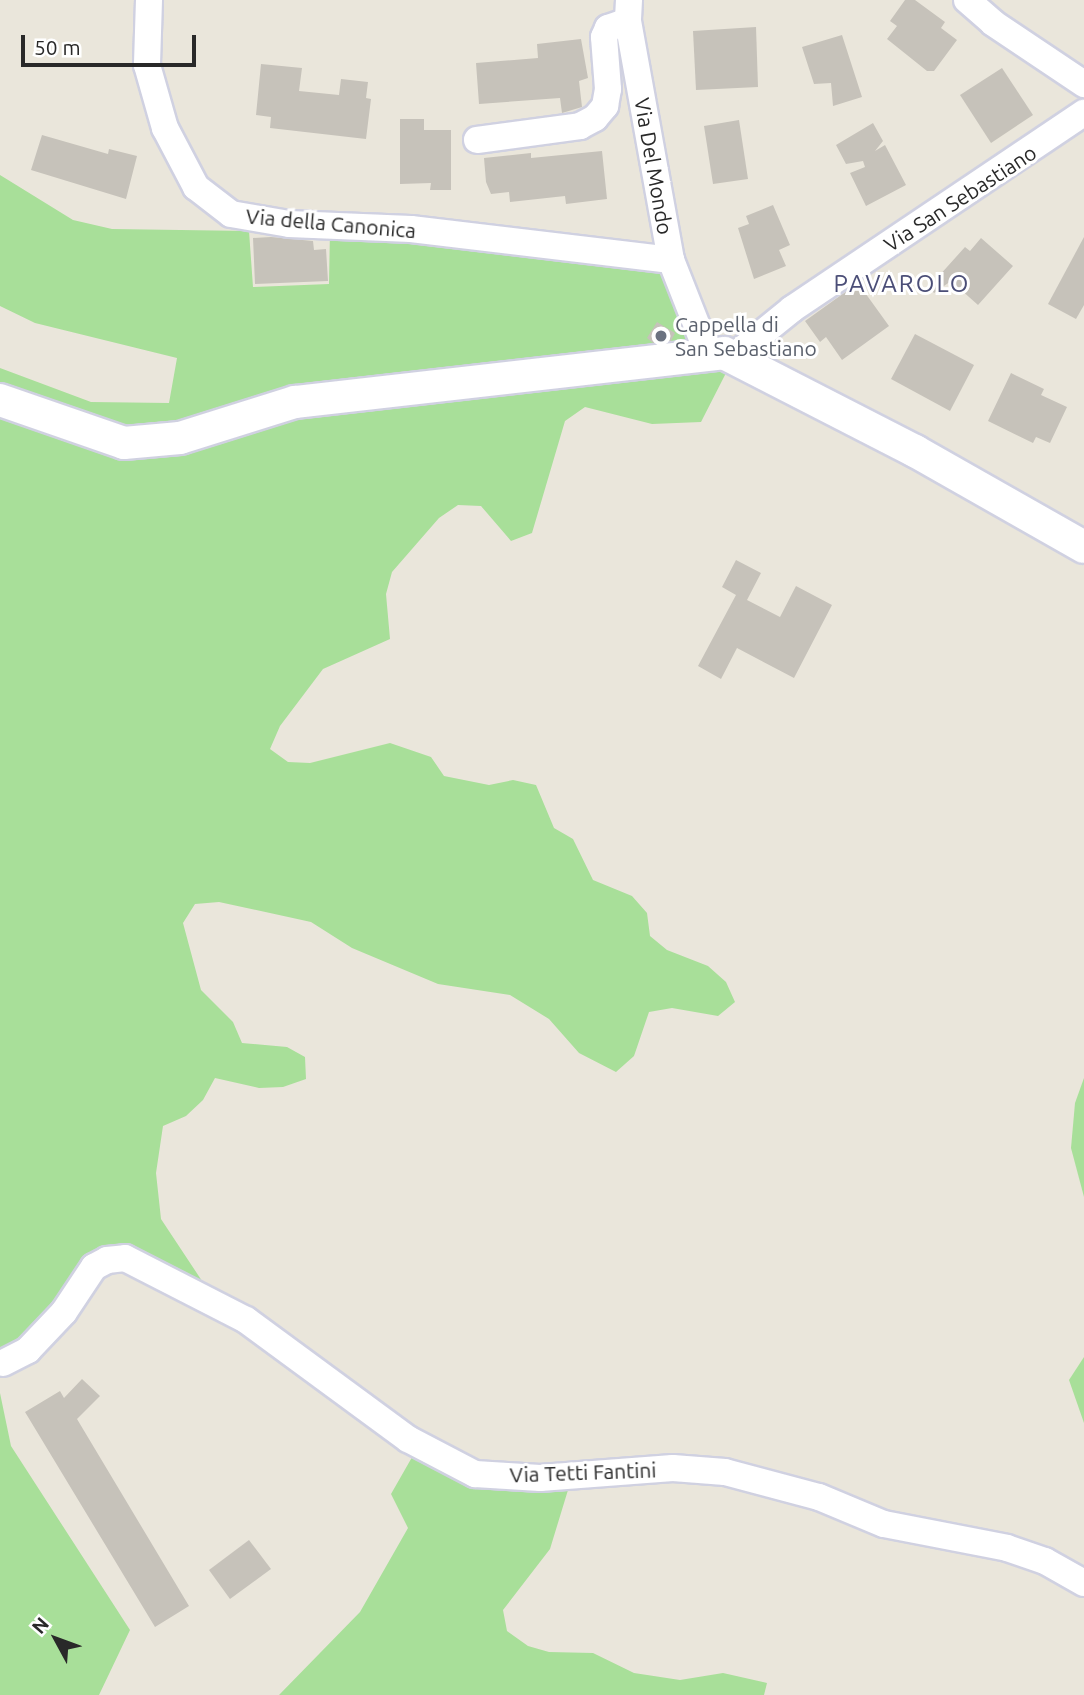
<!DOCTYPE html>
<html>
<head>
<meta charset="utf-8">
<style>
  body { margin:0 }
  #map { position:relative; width:1084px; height:1695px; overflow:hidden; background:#eae6db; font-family:Ubuntu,sans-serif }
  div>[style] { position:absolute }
  .green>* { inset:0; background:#a8df99 }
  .building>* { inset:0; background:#c6c2ba }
  .roads { filter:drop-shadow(2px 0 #d0d1e1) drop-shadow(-2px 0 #d0d1e1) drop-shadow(0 2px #d0d1e1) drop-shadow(0 -2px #d0d1e1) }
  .minor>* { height:26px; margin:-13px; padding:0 13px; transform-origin:13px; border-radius:13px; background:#fff }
  .tertiary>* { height:32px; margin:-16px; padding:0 16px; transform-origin:16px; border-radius:16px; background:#fff }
  .dots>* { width:19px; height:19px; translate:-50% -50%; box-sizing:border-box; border:4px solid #fff; border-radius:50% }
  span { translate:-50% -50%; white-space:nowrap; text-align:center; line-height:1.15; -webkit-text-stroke:6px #fff; paint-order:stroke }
  .street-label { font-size:21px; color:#292929 }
  .worship-label { font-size:21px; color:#5b616d }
  .left { translate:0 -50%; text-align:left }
  .quarter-label { font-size:24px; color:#4b4e77; letter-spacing:2px }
  .north { position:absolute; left:21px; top:1604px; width:70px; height:70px; -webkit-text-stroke:5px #fff; paint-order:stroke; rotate:311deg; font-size:19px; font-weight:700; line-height:28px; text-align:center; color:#292929 }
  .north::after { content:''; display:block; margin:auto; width:24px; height:32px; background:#292929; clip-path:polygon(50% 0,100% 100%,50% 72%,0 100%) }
  .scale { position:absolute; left:21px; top:35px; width:175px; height:32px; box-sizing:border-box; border:4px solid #292929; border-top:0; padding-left:9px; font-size:21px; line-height:24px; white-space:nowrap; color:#292929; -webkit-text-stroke:5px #fff; paint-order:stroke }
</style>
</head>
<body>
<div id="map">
  <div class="green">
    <div style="clip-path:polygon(0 175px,73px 220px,112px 229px,249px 231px,253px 287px,329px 284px,330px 230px,665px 262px,700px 350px,124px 438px,0 397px,0 368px,91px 402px,169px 403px,177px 358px,35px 323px,0 306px)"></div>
    <div style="clip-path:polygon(710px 370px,726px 373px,701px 422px,652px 424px,585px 407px,565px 421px,532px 533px,511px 541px,481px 506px,458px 505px,439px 518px,392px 572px,386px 594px,390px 639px,323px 669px,280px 726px,270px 749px,288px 762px,310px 763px,390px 743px,431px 757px,444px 776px,489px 785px,513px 780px,536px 785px,554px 828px,573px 839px,593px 880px,632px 896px,647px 913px,650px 936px,667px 950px,708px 966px,726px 982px,735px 1002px,718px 1016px,672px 1008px,649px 1012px,634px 1056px,616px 1072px,579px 1053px,549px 1019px,510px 995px,438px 984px,352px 948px,311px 922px,219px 902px,195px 904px,183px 923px,201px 990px,233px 1022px,242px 1043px,287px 1047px,305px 1057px,306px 1079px,283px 1087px,259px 1088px,215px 1078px,203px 1100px,186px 1116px,163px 1126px,156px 1173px,161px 1219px,206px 1287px,88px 1259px,73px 1273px,56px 1306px,22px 1341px,0 1356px,0 416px,122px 459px,183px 454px,298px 417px)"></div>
    <div style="clip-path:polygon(1084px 1078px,1084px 1197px,1071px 1148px,1075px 1103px)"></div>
    <div style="clip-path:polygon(1084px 1357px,1084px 1423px,1069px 1380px)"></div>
    <div style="clip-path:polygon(0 1393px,11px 1446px,130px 1630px,99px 1695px,0 1695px)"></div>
    <div style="clip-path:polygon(415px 1452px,568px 1490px,550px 1549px,503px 1610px,507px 1631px,528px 1646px,549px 1652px,593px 1653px,634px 1673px,680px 1680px,723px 1673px,767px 1683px,764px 1695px,279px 1695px,360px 1612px,408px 1528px,391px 1494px)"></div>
  </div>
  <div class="building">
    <div style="clip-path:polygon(905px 0,915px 0,945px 22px,941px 28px,957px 40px,934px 71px,927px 71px,887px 39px,897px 26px,890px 21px)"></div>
    <div style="clip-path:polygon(756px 27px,758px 87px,696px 90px,693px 31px)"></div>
    <div style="clip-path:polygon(842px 35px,862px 97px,833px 106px,831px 83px,814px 84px,802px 47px)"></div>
    <div style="clip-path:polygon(581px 39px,588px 78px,579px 81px,582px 107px,562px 113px,560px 98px,479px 104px,476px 63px,538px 58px,537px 44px)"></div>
    <div style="clip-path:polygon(261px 64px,302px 68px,299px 91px,339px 95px,341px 79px,368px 82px,366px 98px,371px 99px,366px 139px,270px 128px,271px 117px,256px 115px)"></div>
    <div style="clip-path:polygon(1002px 68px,1033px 115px,991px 143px,960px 95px)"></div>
    <div style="clip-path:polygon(400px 119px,424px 119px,424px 130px,451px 130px,451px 190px,430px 190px,431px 183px,400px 184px)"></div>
    <div style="clip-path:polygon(739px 120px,748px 179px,713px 184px,704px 126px)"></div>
    <div style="clip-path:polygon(873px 123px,883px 141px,875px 151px,885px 145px,906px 185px,866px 206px,850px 173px,865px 167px,863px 161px,846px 164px,836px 145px)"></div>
    <div style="clip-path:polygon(42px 135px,108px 154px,109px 149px,137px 156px,126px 199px,31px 170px)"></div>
    <div style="clip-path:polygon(602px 151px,607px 199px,566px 204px,565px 196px,510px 202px,509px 192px,491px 194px,486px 182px,484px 158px,531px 153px,531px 158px)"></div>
    <div style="clip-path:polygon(773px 205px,790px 245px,779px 250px,786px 266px,754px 279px,738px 228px,749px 224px,746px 216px)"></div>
    <div style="clip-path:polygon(271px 237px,313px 241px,314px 250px,326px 249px,328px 281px,255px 284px,253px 238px)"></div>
    <div style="clip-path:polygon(1084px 237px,1084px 305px,1076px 319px,1048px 304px)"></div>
    <div style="clip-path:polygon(981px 238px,1013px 266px,978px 305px,951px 281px,934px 293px,929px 287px,965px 247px,970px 251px)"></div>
    <div style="clip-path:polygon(858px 283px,889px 326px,842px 360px,826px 337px,820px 342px,805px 321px)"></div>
    <div style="clip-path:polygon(657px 322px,675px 333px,671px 341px,653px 343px,647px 338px)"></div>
    <div style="clip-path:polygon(915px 334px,974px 365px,950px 411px,891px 379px)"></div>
    <div style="clip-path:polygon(1011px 373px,1044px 389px,1041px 395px,1067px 407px,1050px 443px,1036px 437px,1033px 443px,988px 421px)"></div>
    <div style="clip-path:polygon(736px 560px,761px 573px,747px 600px,780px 617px,796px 586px,832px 605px,794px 678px,737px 648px,721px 679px,698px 666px,736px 595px,722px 587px)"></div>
    <div style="clip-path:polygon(82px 1379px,100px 1396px,77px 1419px,189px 1606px,155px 1627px,25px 1412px,60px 1391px,64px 1398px)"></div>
    <div style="clip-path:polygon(249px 1540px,271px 1569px,230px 1599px,209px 1570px)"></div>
  </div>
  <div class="roads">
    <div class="minor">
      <div style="left:149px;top:0;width:65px;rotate:91.8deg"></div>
      <div style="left:147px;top:65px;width:66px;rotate:74.1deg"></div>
      <div style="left:165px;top:128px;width:67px;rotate:62.3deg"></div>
      <div style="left:196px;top:187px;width:44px;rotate:37.6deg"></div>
      <div style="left:231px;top:214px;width:59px;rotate:9.8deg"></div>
      <div style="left:289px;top:224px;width:122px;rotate:2.3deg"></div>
      <div style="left:411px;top:229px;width:262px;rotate:6.8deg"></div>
      <div style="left:629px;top:0;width:21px;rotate:93deg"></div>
      <div style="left:628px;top:21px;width:243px;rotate:79.8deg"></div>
      <div style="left:671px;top:260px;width:101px;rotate:68.5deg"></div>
      <div style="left:967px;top:0;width:35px;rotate:41deg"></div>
      <div style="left:993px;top:23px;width:110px;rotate:33.8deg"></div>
      <div style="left:477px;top:140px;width:104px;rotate:-7.7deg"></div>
      <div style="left:580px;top:126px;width:17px;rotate:-28deg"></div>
      <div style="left:595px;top:118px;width:16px;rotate:-50deg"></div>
      <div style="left:605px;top:106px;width:17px;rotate:-80deg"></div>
      <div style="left:608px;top:89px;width:52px;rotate:-94.4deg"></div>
      <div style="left:604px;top:37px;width:10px;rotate:-66deg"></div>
      <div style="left:608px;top:28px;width:21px;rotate:-19deg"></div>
      <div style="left:734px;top:356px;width:75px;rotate:-39deg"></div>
      <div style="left:792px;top:309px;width:352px;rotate:-33.9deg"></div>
      <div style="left:3px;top:1363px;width:28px;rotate:-27deg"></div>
      <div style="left:28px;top:1350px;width:52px;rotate:-46.5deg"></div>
      <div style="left:64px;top:1312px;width:54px;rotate:-56.3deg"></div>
      <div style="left:94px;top:1267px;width:15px;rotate:-28deg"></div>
      <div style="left:107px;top:1260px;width:18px;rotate:-6deg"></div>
      <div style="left:125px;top:1258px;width:136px;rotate:27.1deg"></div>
      <div style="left:246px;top:1320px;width:201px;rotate:36.3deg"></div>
      <div style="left:408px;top:1439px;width:76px;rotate:27.6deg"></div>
      <div style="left:475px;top:1474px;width:65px;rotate:3.5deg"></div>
      <div style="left:540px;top:1478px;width:133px;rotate:-4.3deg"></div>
      <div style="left:673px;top:1468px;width:52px;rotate:4.4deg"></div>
      <div style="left:725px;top:1472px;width:97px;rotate:14.9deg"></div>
      <div style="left:819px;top:1497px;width:70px;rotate:22.6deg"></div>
      <div style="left:884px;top:1524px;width:125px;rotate:11deg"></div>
      <div style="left:1007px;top:1548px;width:40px;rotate:18.9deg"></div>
      <div style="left:1045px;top:1561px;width:45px;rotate:29.4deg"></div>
    </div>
    <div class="tertiary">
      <div style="left:0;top:400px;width:131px;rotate:19.1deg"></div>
      <div style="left:124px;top:443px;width:56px;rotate:-5.1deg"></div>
      <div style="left:180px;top:438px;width:121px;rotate:-17.4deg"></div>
      <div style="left:295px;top:402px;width:432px;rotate:-6.5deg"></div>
      <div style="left:724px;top:353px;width:215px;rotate:27.2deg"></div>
      <div style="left:915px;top:451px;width:194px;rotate:29.6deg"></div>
    </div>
  </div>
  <div class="dots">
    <div style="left:661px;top:336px;background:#6b7280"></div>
  </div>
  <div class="street-label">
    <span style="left:654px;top:166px;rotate:80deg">Via Del Mondo</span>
    <span style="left:960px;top:198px;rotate:-33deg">Via San Sebastiano</span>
    <span style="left:331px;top:223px;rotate:5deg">Via della Canonica</span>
    <span style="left:583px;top:1472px;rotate:-2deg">Via Tetti Fantini</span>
  </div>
  <div class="worship-label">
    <span class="left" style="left:675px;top:336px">Cappella di<br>San Sebastiano</span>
  </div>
  <div class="quarter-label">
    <span style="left:902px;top:284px">PAVAROLO</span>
  </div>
  <div class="north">N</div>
  <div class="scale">50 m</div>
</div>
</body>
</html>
